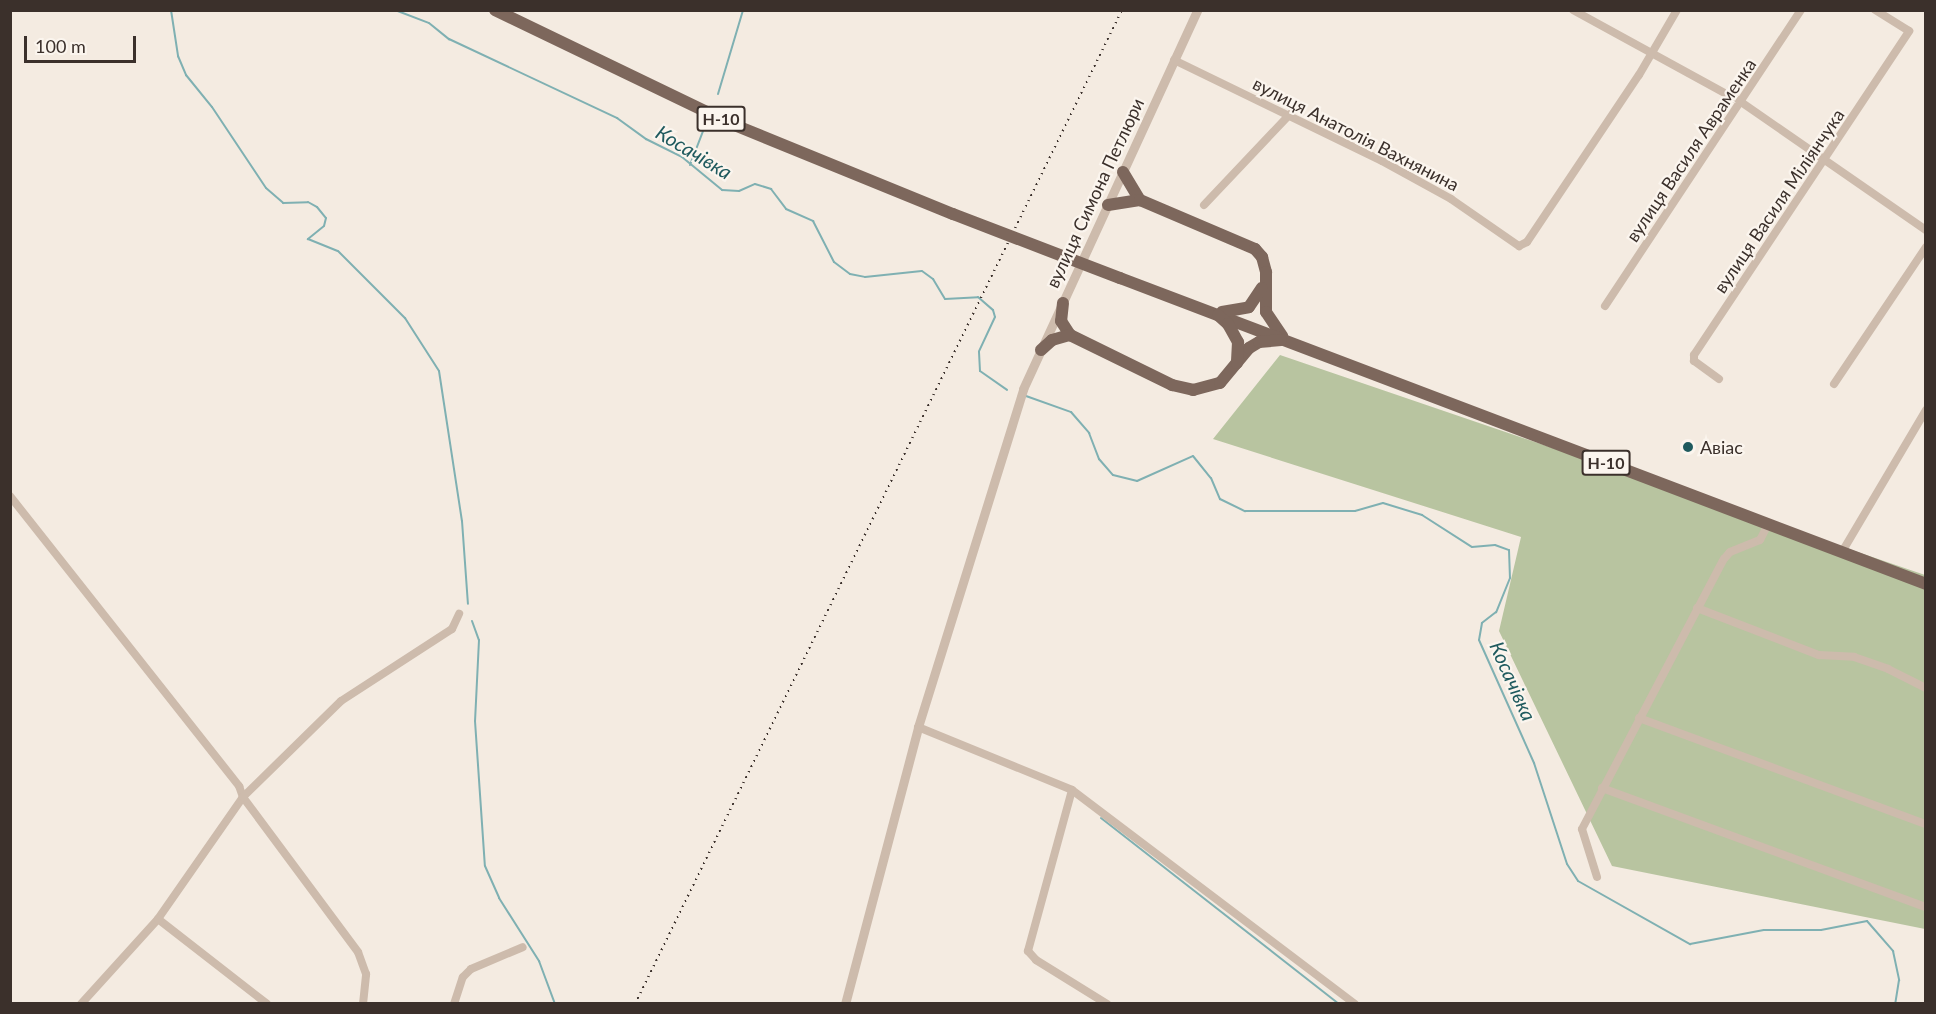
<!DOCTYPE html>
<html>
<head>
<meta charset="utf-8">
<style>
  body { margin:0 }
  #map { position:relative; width:1936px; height:1014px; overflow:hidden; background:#f4ebe1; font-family:Lato,sans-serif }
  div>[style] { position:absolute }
  .green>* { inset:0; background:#b8c4a0 }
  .stream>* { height:2px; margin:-1px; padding:0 1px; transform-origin:1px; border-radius:1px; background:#7fb0b2 }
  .minor>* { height:8px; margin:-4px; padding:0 4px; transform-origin:4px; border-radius:4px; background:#cdbbac }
  .tertiary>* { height:9px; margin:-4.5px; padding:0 4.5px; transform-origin:4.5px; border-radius:4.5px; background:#cdbbac }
  .primary>* { height:12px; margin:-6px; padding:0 6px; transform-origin:6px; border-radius:6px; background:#7d675c }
  .rail>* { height:2px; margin-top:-1px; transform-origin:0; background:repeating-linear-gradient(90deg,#3b302b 0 1.5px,transparent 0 6px) }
  .primary-bridge>* { height:12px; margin:-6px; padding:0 6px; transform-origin:6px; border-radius:6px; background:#7d675c }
  .dots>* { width:16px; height:16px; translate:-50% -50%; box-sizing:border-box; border:3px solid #fbf5ee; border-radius:50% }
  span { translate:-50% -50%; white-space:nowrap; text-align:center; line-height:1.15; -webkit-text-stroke:4.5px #fbf5ee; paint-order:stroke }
  .shield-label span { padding:2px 4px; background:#fbf5ee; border:2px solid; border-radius:4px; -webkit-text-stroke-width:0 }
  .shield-label { font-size:16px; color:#3b302b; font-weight:700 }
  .street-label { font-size:18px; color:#3b302b }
  .poi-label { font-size:18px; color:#3b302b }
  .left { translate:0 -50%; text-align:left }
  .water-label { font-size:20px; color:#1f5a5e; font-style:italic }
  .frame { position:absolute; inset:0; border:12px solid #3b302b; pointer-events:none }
  .scale { position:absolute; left:24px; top:36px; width:112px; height:27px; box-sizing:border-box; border:3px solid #3b302b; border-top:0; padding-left:8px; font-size:18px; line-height:21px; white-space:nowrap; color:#3b302b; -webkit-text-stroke:4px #fbf5ee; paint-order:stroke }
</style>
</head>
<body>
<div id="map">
  <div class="green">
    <div style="clip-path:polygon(1280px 355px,1925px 575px,1925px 929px,1612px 866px,1499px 631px,1521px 537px,1213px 439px)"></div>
  </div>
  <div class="stream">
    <div style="left:171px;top:10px;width:47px;rotate:81.3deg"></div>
    <div style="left:178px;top:56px;width:21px;rotate:67deg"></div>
    <div style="left:186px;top:75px;width:41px;rotate:50.9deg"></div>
    <div style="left:212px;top:107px;width:97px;rotate:56.3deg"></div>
    <div style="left:266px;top:188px;width:23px;rotate:41deg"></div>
    <div style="left:283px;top:203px;width:25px;rotate:-2deg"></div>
    <div style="left:308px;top:202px;width:10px;rotate:29deg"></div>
    <div style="left:317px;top:207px;width:14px;rotate:51deg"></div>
    <div style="left:326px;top:218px;width:8px;rotate:104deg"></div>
    <div style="left:324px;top:226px;width:21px;rotate:141deg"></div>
    <div style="left:308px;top:239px;width:32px;rotate:22deg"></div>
    <div style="left:338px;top:251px;width:95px;rotate:45deg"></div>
    <div style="left:405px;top:318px;width:63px;rotate:57.3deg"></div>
    <div style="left:439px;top:371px;width:152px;rotate:81.3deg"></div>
    <div style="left:462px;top:521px;width:83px;rotate:85.9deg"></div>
    <div style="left:395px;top:10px;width:36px;rotate:21deg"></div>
    <div style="left:429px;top:23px;width:26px;rotate:39deg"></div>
    <div style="left:449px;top:39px;width:186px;rotate:25.2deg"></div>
    <div style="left:617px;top:118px;width:36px;rotate:36deg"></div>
    <div style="left:646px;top:139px;width:40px;rotate:26.6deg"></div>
    <div style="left:682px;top:157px;width:52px;rotate:39.5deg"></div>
    <div style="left:722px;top:190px;width:17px;rotate:3deg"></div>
    <div style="left:739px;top:191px;width:17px;rotate:-24deg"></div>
    <div style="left:755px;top:184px;width:17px;rotate:17deg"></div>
    <div style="left:771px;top:189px;width:25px;rotate:53deg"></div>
    <div style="left:786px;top:209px;width:30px;rotate:24deg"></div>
    <div style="left:813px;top:221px;width:46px;rotate:62.9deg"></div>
    <div style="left:834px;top:262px;width:20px;rotate:37deg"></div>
    <div style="left:850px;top:274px;width:15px;rotate:11deg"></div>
    <div style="left:865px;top:277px;width:57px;rotate:-6deg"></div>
    <div style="left:922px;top:271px;width:14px;rotate:36deg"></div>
    <div style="left:933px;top:279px;width:23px;rotate:59deg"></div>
    <div style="left:945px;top:299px;width:33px;rotate:-3deg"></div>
    <div style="left:978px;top:297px;width:20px;rotate:41deg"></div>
    <div style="left:993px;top:310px;width:7px;rotate:74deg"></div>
    <div style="left:995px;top:317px;width:38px;rotate:115deg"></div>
    <div style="left:979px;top:352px;width:19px;rotate:87deg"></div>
    <div style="left:980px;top:371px;width:33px;rotate:35deg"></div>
    <div style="left:718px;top:94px;width:88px;rotate:-73.4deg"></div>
    <div style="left:690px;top:165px;width:39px;rotate:-69deg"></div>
    <div style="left:1026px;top:396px;width:48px;rotate:19.6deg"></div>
    <div style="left:1071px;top:412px;width:28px;rotate:49deg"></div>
    <div style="left:1089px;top:433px;width:28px;rotate:69deg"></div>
    <div style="left:1099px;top:459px;width:21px;rotate:49deg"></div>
    <div style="left:1113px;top:475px;width:25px;rotate:14deg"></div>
    <div style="left:1137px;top:481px;width:61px;rotate:-24.1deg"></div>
    <div style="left:1193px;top:456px;width:28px;rotate:51deg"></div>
    <div style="left:1211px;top:478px;width:23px;rotate:67deg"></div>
    <div style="left:1220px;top:499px;width:28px;rotate:26deg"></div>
    <div style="left:1245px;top:511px;width:110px"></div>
    <div style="left:1355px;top:511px;width:29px;rotate:-16deg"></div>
    <div style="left:1383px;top:503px;width:41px;rotate:17.1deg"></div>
    <div style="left:1422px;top:515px;width:59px;rotate:32.6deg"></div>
    <div style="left:1472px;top:547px;width:23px;rotate:-5deg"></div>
    <div style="left:1495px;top:545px;width:15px;rotate:20deg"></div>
    <div style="left:1509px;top:550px;width:28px;rotate:88deg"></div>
    <div style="left:1510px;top:578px;width:37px;rotate:112deg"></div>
    <div style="left:1496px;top:612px;width:18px;rotate:142deg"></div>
    <div style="left:1482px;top:623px;width:17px;rotate:100deg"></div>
    <div style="left:1479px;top:640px;width:135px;rotate:65.9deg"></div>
    <div style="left:1534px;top:763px;width:106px;rotate:71.9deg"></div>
    <div style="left:1567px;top:864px;width:20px;rotate:57deg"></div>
    <div style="left:1578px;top:881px;width:129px;rotate:29.4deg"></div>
    <div style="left:1690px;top:944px;width:75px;rotate:-10.7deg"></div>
    <div style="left:1764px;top:930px;width:57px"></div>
    <div style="left:1821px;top:930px;width:47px;rotate:-11.1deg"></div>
    <div style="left:1867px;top:921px;width:40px;rotate:49deg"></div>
    <div style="left:1893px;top:951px;width:30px;rotate:78deg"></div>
    <div style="left:1899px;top:980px;width:24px;rotate:99deg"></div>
    <div style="left:472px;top:621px;width:20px;rotate:70deg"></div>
    <div style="left:479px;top:640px;width:81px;rotate:92.8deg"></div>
    <div style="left:475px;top:721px;width:145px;rotate:86.1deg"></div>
    <div style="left:485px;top:866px;width:35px;rotate:66deg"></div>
    <div style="left:499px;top:898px;width:75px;rotate:57.6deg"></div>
    <div style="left:539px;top:961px;width:46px;rotate:69.6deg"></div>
    <div style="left:1101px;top:818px;width:302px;rotate:38deg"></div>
  </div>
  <div class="minor">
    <div style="left:1573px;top:10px;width:192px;rotate:28.7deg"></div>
    <div style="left:1741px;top:102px;width:225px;rotate:34.7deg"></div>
    <div style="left:1174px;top:60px;width:231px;rotate:25.9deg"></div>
    <div style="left:1382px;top:161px;width:79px;rotate:28.8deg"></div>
    <div style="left:1451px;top:199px;width:83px;rotate:34.7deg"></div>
    <div style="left:1519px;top:246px;width:9px;rotate:-27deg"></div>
    <div style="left:1527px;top:242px;width:201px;rotate:-56.2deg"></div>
    <div style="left:1639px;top:75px;width:75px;rotate:-59.7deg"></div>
    <div style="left:1204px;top:205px;width:125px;rotate:-46.6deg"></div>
    <div style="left:1605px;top:306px;width:355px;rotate:-56.5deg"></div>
    <div style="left:1719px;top:379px;width:31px;rotate:-144deg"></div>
    <div style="left:1694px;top:361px;width:6px;rotate:-90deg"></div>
    <div style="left:1694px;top:355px;width:389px;rotate:-56.4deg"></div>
    <div style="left:1909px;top:31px;width:40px;rotate:-148deg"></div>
    <div style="left:1834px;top:384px;width:165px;rotate:-56.1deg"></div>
    <div style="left:10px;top:496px;width:370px;rotate:51.7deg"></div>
    <div style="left:239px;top:786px;width:12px;rotate:70deg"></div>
    <div style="left:243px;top:797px;width:149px;rotate:124.9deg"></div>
    <div style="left:1842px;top:552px;width:165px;rotate:-59.4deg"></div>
    <div style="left:1697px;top:608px;width:131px;rotate:21.1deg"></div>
    <div style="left:1819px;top:655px;width:35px;rotate:3deg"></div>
    <div style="left:1854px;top:657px;width:36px;rotate:19deg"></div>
    <div style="left:1888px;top:669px;width:42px;rotate:26.6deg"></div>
    <div style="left:1639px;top:718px;width:306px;rotate:20.3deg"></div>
    <div style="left:918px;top:727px;width:166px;rotate:22.2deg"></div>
    <div style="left:1072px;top:790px;width:355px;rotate:37.1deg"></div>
    <div style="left:1602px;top:788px;width:345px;rotate:20.2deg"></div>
    <div style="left:1072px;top:790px;width:167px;rotate:105.3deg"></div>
    <div style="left:1028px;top:951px;width:12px;rotate:48deg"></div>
    <div style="left:1036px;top:960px;width:84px;rotate:31.8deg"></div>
    <div style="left:1597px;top:877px;width:50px;rotate:-107.4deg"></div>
    <div style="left:1582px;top:829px;width:305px;rotate:-62.3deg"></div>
    <div style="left:1724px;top:559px;width:9px;rotate:-49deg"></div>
    <div style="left:1730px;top:552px;width:32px;rotate:-22deg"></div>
    <div style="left:1760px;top:540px;width:18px;rotate:-63deg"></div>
    <div style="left:81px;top:1004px;width:115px;rotate:-47.8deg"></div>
    <div style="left:158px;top:919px;width:138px;rotate:37.9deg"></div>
    <div style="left:363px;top:1004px;width:30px;rotate:-84deg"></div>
    <div style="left:366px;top:974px;width:23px;rotate:-110deg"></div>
    <div style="left:358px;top:952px;width:193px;rotate:-126.6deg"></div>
    <div style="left:243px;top:797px;width:137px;rotate:-44.4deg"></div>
    <div style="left:341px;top:701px;width:132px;rotate:-33deg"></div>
    <div style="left:452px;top:629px;width:17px;rotate:-65deg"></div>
    <div style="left:454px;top:1004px;width:28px;rotate:-72deg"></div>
    <div style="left:463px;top:977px;width:11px;rotate:-45deg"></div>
    <div style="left:471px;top:969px;width:56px;rotate:-22.9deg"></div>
  </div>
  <div class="tertiary">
    <div style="left:845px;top:1004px;width:286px;rotate:-75.2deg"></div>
    <div style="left:918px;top:727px;width:354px;rotate:-72.7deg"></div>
    <div style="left:1023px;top:389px;width:417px;rotate:-65.3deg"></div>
  </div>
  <div class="primary">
    <div style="left:495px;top:10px;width:263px;rotate:25.7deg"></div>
    <div style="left:732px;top:124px;width:239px;rotate:22.2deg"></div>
    <div style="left:1123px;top:172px;width:33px;rotate:59deg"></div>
    <div style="left:1108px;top:205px;width:32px;rotate:-9deg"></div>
    <div style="left:1140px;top:200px;width:125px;rotate:23.1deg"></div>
    <div style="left:1255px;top:249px;width:11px;rotate:49deg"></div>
    <div style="left:1262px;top:257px;width:16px;rotate:75deg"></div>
    <div style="left:1266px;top:272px;width:40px;rotate:90deg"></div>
    <div style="left:1266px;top:312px;width:29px;rotate:56deg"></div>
    <div style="left:1120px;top:278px;width:862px;rotate:20.79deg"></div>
    <div style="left:1063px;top:303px;width:18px;rotate:96deg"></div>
    <div style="left:1061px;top:321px;width:17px;rotate:57deg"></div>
    <div style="left:1070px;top:335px;width:114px;rotate:26.1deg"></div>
    <div style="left:1172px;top:385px;width:22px;rotate:13deg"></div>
    <div style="left:1193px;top:390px;width:28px;rotate:-15deg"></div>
    <div style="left:1220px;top:383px;width:45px;rotate:-50.4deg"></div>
    <div style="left:1249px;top:348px;width:12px;rotate:-31deg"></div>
    <div style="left:1259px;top:342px;width:22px;rotate:-5deg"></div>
    <div style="left:1222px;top:312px;width:27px;rotate:-10deg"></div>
    <div style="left:1249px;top:307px;width:23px;rotate:-56deg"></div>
    <div style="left:1218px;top:315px;width:13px;rotate:42deg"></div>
    <div style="left:1228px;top:324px;width:21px;rotate:61deg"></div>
    <div style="left:1238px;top:342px;width:21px;rotate:93deg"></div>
    <div style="left:1041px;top:350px;width:15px;rotate:-42deg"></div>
    <div style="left:1052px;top:340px;width:19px;rotate:-16deg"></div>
  </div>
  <div class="rail">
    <div style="left:635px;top:1004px;width:1107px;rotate:-63.9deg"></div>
  </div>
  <div class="primary-bridge">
    <div style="left:953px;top:214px;width:179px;rotate:21deg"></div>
  </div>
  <div class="dots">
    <div style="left:1688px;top:447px;background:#1f5a5e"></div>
  </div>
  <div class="shield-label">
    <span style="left:721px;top:119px">Н-10</span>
    <span style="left:1606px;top:463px">Н-10</span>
  </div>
  <div class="street-label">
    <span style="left:1356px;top:134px;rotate:27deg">вулиця Анатолія Вахнянина</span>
    <span style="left:1691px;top:150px;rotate:-56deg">вулиця Василя Авраменка</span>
    <span style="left:1095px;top:193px;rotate:-65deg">вулиця Симона Петлюри</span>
    <span style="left:1779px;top:201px;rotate:-56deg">вулиця Василя Міліянчука</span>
  </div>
  <div class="poi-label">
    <span class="left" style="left:1700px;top:447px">Авіас</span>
  </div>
  <div class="water-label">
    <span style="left:694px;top:152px;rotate:31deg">Косачівка</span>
    <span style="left:1513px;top:681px;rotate:66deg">Косачівка</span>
  </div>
  <div class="frame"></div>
  <div class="scale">100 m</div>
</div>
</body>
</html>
